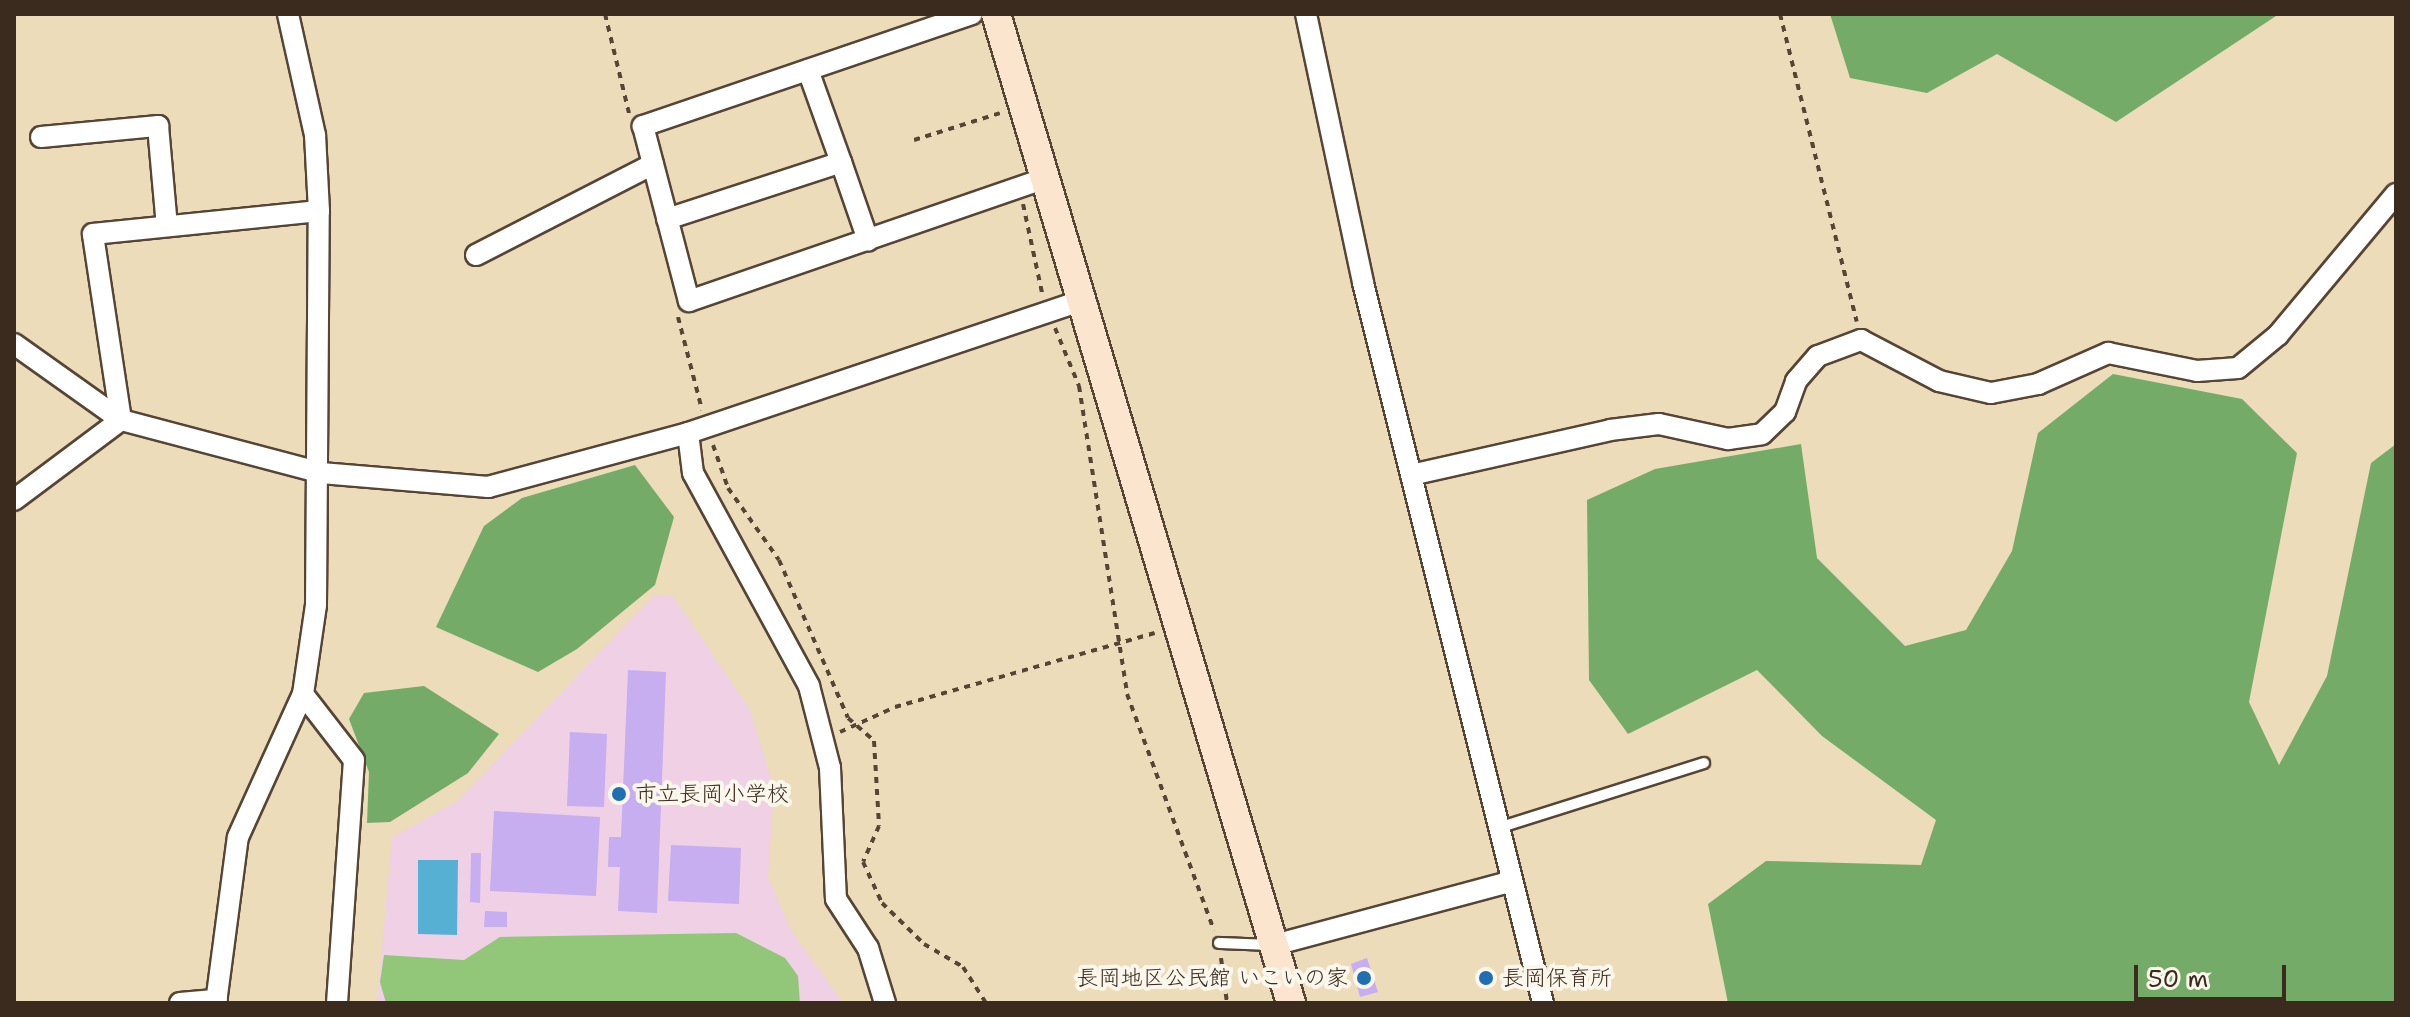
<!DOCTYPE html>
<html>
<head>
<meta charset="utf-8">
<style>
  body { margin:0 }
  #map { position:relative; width:2410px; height:1017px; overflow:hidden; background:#eddcba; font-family:"Shantell Sans","Klee One",sans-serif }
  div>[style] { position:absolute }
  .built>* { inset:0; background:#efd0e5 }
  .green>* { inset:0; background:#92c678 }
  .forest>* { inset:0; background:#75ab68 }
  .water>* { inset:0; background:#56b0d3 }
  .building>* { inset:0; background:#c6aef0 }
  .path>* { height:4px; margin-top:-2px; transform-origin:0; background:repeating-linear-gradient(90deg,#564535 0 6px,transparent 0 12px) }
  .roads { filter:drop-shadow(2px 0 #564535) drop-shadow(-2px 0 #564535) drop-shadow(0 2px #564535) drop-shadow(0 -2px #564535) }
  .lane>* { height:10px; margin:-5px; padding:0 5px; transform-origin:5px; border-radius:5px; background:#fff }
  .street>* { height:20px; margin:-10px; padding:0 10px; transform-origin:10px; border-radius:10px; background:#fff }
  .secondary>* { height:28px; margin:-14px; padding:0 14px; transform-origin:14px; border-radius:14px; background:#fbe5cf }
  .dots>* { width:22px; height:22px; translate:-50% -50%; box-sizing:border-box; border:4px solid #fbf7ec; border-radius:50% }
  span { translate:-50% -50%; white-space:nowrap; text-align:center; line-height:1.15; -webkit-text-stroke:8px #fbf7ec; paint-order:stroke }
  .poi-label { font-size:22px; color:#3b2a1e }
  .left { translate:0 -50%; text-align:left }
  .right { translate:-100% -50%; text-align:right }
  .frame { position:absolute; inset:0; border:16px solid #3b2a1e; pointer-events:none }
  .scale { position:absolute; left:2134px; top:965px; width:152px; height:36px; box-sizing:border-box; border:4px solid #3b2a1e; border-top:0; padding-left:10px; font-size:24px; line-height:28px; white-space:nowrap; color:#3b2a1e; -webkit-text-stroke:6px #fbf7ec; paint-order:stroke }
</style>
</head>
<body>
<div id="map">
  <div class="built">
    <div style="clip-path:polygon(654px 595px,673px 596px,750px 710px,774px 788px,768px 877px,791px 930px,843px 1003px,377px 1003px,392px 837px,458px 801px)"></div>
  </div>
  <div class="green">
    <div style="clip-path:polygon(736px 933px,785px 958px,798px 976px,800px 1003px,386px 1003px,380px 982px,384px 955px,464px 960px,500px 937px)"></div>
  </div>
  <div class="forest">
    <div style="clip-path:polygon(1830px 14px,2279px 14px,2116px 122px,1997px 54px,1927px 93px,1850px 78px)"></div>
    <div style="clip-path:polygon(2113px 374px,2242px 399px,2297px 453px,2249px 702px,2279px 765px,2327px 676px,2371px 463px,2396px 444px,2396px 1003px,1728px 1003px,1708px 904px,1766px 861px,1921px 865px,1936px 820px,1822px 736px,1757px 670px,1628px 734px,1589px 680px,1587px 500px,1655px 469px,1801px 444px,1817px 558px,1905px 646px,1966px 630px,2012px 551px,2038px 433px)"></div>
    <div style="clip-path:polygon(635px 465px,674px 517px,655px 585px,577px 649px,538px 672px,436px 627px,484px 526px,522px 498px)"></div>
    <div style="clip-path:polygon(424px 686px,499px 734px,468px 773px,390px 822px,367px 823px,369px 772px,349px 719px,364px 693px)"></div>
  </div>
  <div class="water">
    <div style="clip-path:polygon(418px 860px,458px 860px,457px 935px,418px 934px)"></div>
  </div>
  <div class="building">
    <div style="clip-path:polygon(628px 670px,666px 672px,657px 913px,618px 911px,620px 867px,608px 867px,609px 837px,621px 837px)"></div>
    <div style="clip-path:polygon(570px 732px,607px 734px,604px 807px,567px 806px)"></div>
    <div style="clip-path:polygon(494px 811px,600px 817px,596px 896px,490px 891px)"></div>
    <div style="clip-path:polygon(671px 845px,741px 848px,739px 904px,668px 901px)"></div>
    <div style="clip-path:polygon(471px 853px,481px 853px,480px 903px,470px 902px)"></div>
    <div style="clip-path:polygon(485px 911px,507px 912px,507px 927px,484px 927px)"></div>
    <div style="clip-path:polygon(1367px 958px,1378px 992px,1360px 997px,1351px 964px)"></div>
  </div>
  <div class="path">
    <div style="left:605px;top:14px;width:102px;rotate:76.4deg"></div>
    <div style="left:1780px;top:14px;width:317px;rotate:76deg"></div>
    <div style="left:914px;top:140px;width:90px;rotate:-17.4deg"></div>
    <div style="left:1023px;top:204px;width:91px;rotate:77.9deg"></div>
    <div style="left:678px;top:317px;width:96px;rotate:75.5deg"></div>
    <div style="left:1055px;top:328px;width:63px;rotate:67.5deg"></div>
    <div style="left:1079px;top:386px;width:312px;rotate:81.1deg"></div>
    <div style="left:1127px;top:694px;width:252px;rotate:69.8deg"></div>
    <div style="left:713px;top:445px;width:46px;rotate:70.8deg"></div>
    <div style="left:728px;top:488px;width:88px;rotate:54.7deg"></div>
    <div style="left:779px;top:560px;width:172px;rotate:66.4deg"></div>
    <div style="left:848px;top:718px;width:35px;rotate:41deg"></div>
    <div style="left:874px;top:741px;width:85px;rotate:86.6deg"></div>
    <div style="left:879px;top:826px;width:39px;rotate:114deg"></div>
    <div style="left:863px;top:862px;width:45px;rotate:65.1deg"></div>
    <div style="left:882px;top:903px;width:59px;rotate:44.3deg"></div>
    <div style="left:924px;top:944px;width:45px;rotate:30.5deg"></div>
    <div style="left:963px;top:967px;width:43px;rotate:57.4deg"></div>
    <div style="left:840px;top:732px;width:60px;rotate:-24.4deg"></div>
    <div style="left:895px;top:707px;width:270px;rotate:-15.9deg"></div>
    <div style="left:1221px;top:958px;width:45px;rotate:82.4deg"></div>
  </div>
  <div class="roads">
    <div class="lane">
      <div style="left:1498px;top:828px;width:216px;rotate:-17.5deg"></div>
      <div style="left:1219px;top:943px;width:53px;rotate:2.2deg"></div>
    </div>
    <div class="street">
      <div style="left:972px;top:14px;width:348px;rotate:161.2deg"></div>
      <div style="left:643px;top:126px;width:181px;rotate:75.3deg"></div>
      <div style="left:689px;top:301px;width:375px;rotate:-19deg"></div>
      <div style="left:1306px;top:14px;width:275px;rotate:78deg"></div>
      <div style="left:1363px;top:283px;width:742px;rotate:75.96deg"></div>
      <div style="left:808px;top:70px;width:98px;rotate:70.3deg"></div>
      <div style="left:41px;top:137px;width:118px;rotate:-5.4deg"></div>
      <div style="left:158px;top:126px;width:100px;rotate:84.9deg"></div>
      <div style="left:667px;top:219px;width:183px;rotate:-18.1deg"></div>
      <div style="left:841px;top:162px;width:83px;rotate:70.9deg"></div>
      <div style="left:476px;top:255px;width:199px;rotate:-27.2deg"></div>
      <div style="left:14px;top:344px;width:131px;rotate:35.4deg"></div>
      <div style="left:121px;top:420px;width:207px;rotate:14.8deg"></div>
      <div style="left:321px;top:473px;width:168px;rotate:4.8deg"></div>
      <div style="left:488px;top:487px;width:207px;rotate:-15.1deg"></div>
      <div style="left:688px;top:433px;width:415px;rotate:-18.6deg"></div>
      <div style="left:121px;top:420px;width:188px;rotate:-98.6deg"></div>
      <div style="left:93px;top:234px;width:227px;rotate:-5.8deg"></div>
      <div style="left:688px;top:433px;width:40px;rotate:82.9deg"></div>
      <div style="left:693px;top:473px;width:243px;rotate:61.4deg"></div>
      <div style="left:809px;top:686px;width:85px;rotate:75.6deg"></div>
      <div style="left:830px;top:768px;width:131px;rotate:87.4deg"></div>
      <div style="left:836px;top:899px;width:59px;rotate:56.9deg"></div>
      <div style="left:868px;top:948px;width:58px;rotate:72.8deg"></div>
      <div style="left:1411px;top:475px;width:204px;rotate:-12.7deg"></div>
      <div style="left:1610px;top:430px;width:49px;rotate:-7deg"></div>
      <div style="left:1659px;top:424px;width:71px;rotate:12.3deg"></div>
      <div style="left:1728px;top:439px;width:34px;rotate:-8deg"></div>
      <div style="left:1762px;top:434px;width:32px;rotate:-44deg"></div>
      <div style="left:1785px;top:412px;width:33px;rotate:-70deg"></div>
      <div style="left:1796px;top:381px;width:33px;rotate:-49deg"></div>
      <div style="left:1818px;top:356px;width:46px;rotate:-20.4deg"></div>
      <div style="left:1861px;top:340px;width:88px;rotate:27.7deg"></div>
      <div style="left:1939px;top:381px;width:53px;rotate:13deg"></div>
      <div style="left:1991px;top:393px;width:48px;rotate:-10.8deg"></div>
      <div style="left:2038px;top:384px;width:77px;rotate:-23.9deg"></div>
      <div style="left:2108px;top:353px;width:91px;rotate:11.4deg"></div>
      <div style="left:2197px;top:371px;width:41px;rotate:-4.2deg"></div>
      <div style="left:2238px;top:368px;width:52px;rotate:-39.5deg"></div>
      <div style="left:2278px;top:335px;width:184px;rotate:-50.1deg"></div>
      <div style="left:14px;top:500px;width:134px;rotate:-36.8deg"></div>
      <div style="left:303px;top:694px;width:83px;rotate:52.3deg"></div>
      <div style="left:354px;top:760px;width:244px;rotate:94deg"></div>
      <div style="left:1274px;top:945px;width:243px;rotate:-15deg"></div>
      <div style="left:180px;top:1003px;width:37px;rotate:-5deg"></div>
      <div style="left:216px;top:1003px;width:167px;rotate:-82.5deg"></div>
      <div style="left:238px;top:837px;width:157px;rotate:-65.6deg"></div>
      <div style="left:303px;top:694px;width:90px;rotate:-81.7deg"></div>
      <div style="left:316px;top:605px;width:394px;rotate:-89.6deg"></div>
      <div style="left:319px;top:211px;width:76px;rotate:-93deg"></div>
      <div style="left:315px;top:135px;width:124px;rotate:-102.6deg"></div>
    </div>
    <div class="secondary">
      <div style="left:996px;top:14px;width:1032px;rotate:73.39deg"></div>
    </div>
  </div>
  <div class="dots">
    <div style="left:619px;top:794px;background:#1f6fb2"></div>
    <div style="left:1364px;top:978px;background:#1f6fb2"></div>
    <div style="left:1486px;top:978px;background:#1f6fb2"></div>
  </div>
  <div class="poi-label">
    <span class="left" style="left:635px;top:794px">市立長岡小学校</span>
    <span class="right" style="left:1348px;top:978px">長岡地区公民館 いこいの家</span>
    <span class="left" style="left:1502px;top:978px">長岡保育所</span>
  </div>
  <div class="frame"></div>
  <div class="scale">50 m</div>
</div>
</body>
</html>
